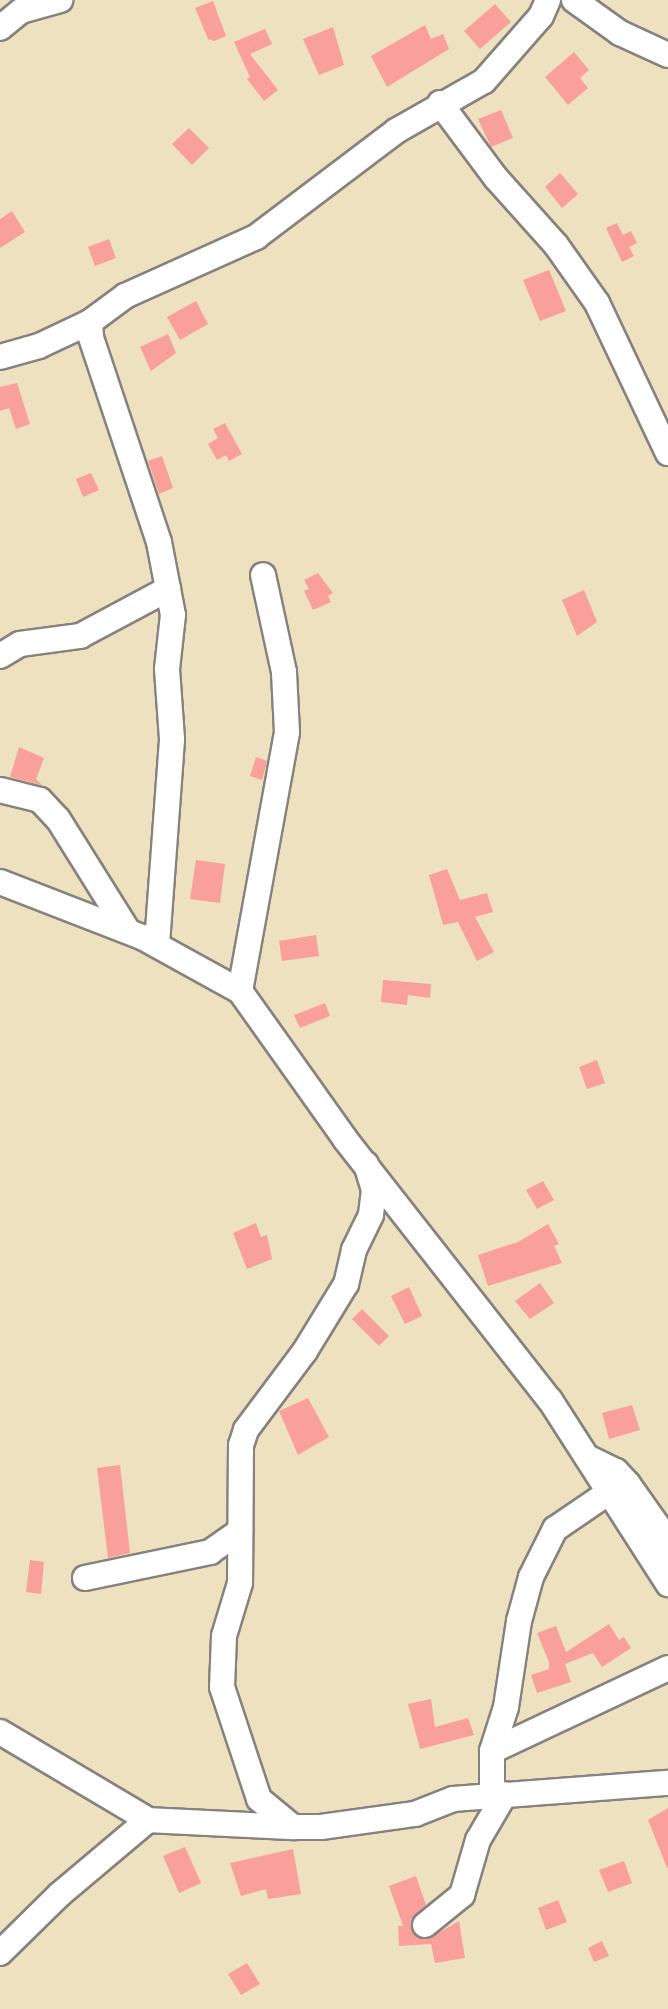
<!DOCTYPE html>
<html>
<head>
<meta charset="utf-8">
<style>
  body { margin:0 }
  #map { position:relative; width:668px; height:2009px; overflow:hidden; background:#eee1c0; font-family:Sriracha,sans-serif }
  div>[style] { position:absolute }
  .building>* { inset:0; background:#f8a099 }
  .roads { filter:drop-shadow(2px 0 #88827e) drop-shadow(-2px 0 #88827e) drop-shadow(0 2px #88827e) drop-shadow(0 -2px #88827e) }
  .minor>* { height:24px; margin:-12px; padding:0 12px; transform-origin:12px; border-radius:12px; background:#fff }
  span { translate:-50% -50%; white-space:nowrap; text-align:center; line-height:1.15; -webkit-text-stroke:5px #fcf5e5; paint-order:stroke }
</style>
</head>
<body>
<div id="map">
  <div class="building">
    <div style="clip-path:polygon(213px 1px,226px 36px,214px 41px,208px 39px,195px 8px)"></div>
    <div style="clip-path:polygon(495px 4px,511px 22px,480px 49px,464px 31px)"></div>
    <div style="clip-path:polygon(425px 25px,431px 39px,443px 34px,449px 49px,387px 87px,371px 56px)"></div>
    <div style="clip-path:polygon(333px 27px,344px 65px,319px 75px,303px 39px)"></div>
    <div style="clip-path:polygon(265px 29px,272px 44px,250px 54px,278px 90px,264px 101px,247px 79px,250px 77px,234px 42px)"></div>
    <div style="clip-path:polygon(574px 52px,589px 70px,580px 78px,588px 88px,568px 105px,545px 77px)"></div>
    <div style="clip-path:polygon(501px 110px,513px 138px,491px 147px,478px 119px)"></div>
    <div style="clip-path:polygon(189px 128px,209px 148px,192px 165px,172px 144px)"></div>
    <div style="clip-path:polygon(560px 173px,578px 194px,562px 208px,545px 187px)"></div>
    <div style="clip-path:polygon(12px 211px,25px 232px,0 248px,0 219px)"></div>
    <div style="clip-path:polygon(617px 223px,623px 235px,631px 231px,637px 243px,629px 247px,634px 256px,622px 262px,606px 228px)"></div>
    <div style="clip-path:polygon(109px 239px,116px 258px,95px 266px,88px 247px)"></div>
    <div style="clip-path:polygon(549px 270px,566px 311px,540px 321px,523px 280px)"></div>
    <div style="clip-path:polygon(196px 301px,208px 324px,180px 340px,167px 317px)"></div>
    <div style="clip-path:polygon(168px 334px,176px 353px,151px 371px,140px 347px)"></div>
    <div style="clip-path:polygon(17px 383px,30px 424px,16px 429px,9px 408px,0 411px,0 387px)"></div>
    <div style="clip-path:polygon(225px 423px,242px 454px,229px 461px,226px 455px,217px 460px,208px 444px,218px 438px,213px 429px)"></div>
    <div style="clip-path:polygon(162px 456px,173px 488px,159px 494px,148px 461px)"></div>
    <div style="clip-path:polygon(91px 473px,99px 490px,83px 497px,76px 479px)"></div>
    <div style="clip-path:polygon(318px 573px,333px 593px,328px 596px,331px 602px,313px 610px,304px 591px,309px 589px,304px 580px)"></div>
    <div style="clip-path:polygon(584px 590px,597px 622px,577px 636px,562px 600px)"></div>
    <div style="clip-path:polygon(19px 747px,44px 758px,36px 779px,42px 785px,10px 777px)"></div>
    <div style="clip-path:polygon(256px 757px,267px 761px,262px 780px,250px 776px)"></div>
    <div style="clip-path:polygon(196px 860px,225px 864px,220px 903px,190px 899px)"></div>
    <div style="clip-path:polygon(447px 869px,460px 900px,487px 893px,493px 912px,475px 917px,494px 952px,477px 961px,458px 922px,443px 925px,429px 875px)"></div>
    <div style="clip-path:polygon(316px 935px,319px 956px,282px 961px,279px 941px)"></div>
    <div style="clip-path:polygon(383px 980px,431px 984px,430px 998px,408px 995px,407px 1005px,381px 1002px)"></div>
    <div style="clip-path:polygon(325px 1003px,330px 1016px,300px 1028px,294px 1015px)"></div>
    <div style="clip-path:polygon(597px 1060px,605px 1083px,587px 1089px,579px 1067px)"></div>
    <div style="clip-path:polygon(543px 1181px,554px 1200px,537px 1209px,526px 1190px)"></div>
    <div style="clip-path:polygon(256px 1223px,261px 1237px,267px 1235px,272px 1259px,247px 1269px,233px 1233px)"></div>
    <div style="clip-path:polygon(548px 1224px,559px 1244px,554px 1246px,562px 1263px,488px 1286px,478px 1255px,518px 1242px)"></div>
    <div style="clip-path:polygon(540px 1283px,554px 1303px,530px 1319px,515px 1301px)"></div>
    <div style="clip-path:polygon(409px 1287px,422px 1316px,405px 1324px,391px 1296px)"></div>
    <div style="clip-path:polygon(362px 1309px,389px 1336px,379px 1346px,352px 1319px)"></div>
    <div style="clip-path:polygon(308px 1398px,329px 1437px,298px 1455px,279px 1411px)"></div>
    <div style="clip-path:polygon(632px 1405px,640px 1430px,609px 1439px,602px 1413px)"></div>
    <div style="clip-path:polygon(120px 1465px,130px 1553px,108px 1558px,97px 1468px)"></div>
    <div style="clip-path:polygon(30px 1560px,44px 1562px,41px 1594px,26px 1592px)"></div>
    <div style="clip-path:polygon(609px 1624px,619px 1640px,624px 1637px,631px 1648px,602px 1667px,593px 1653px,565px 1664px,571px 1682px,537px 1693px,531px 1675px,549px 1669px,549px 1662px,537px 1633px,556px 1626px,566px 1652px)"></div>
    <div style="clip-path:polygon(431px 1699px,435px 1727px,468px 1718px,474px 1735px,420px 1749px,408px 1704px)"></div>
    <div style="clip-path:polygon(668px 1808px,668px 1867px,667px 1868px,648px 1820px)"></div>
    <div style="clip-path:polygon(185px 1847px,201px 1883px,179px 1893px,163px 1856px)"></div>
    <div style="clip-path:polygon(293px 1849px,301px 1894px,268px 1899px,266px 1889px,241px 1896px,230px 1863px)"></div>
    <div style="clip-path:polygon(624px 1861px,632px 1883px,608px 1892px,599px 1870px)"></div>
    <div style="clip-path:polygon(416px 1876px,426px 1905px,411px 1919px,413px 1934px,428px 1939px,459px 1921px,465px 1958px,435px 1963px,431px 1944px,399px 1946px,398px 1926px,403px 1926px,389px 1886px)"></div>
    <div style="clip-path:polygon(558px 1900px,567px 1922px,546px 1930px,538px 1908px)"></div>
    <div style="clip-path:polygon(602px 1941px,609px 1956px,594px 1962px,588px 1948px)"></div>
    <div style="clip-path:polygon(247px 1963px,260px 1984px,241px 1995px,228px 1974px)"></div>
  </div>
  <div class="roads">
    <div class="minor">
      <div style="left:574px;top:0;width:57px;rotate:35.7deg"></div>
      <div style="left:620px;top:33px;width:53px;rotate:24.6deg"></div>
      <div style="left:0;top:28px;width:27px;rotate:-39deg"></div>
      <div style="left:21px;top:11px;width:41px;rotate:-15.8deg"></div>
      <div style="left:440px;top:103px;width:94px;rotate:53.3deg"></div>
      <div style="left:496px;top:178px;width:90px;rotate:48.2deg"></div>
      <div style="left:556px;top:245px;width:71px;rotate:54.7deg"></div>
      <div style="left:597px;top:303px;width:166px;rotate:64.7deg"></div>
      <div style="left:0;top:357px;width:41px;rotate:-15.8deg"></div>
      <div style="left:39px;top:346px;width:56px;rotate:-25.2deg"></div>
      <div style="left:0;top:656px;width:23px;rotate:-31deg"></div>
      <div style="left:20px;top:644px;width:61px;rotate:-7.6deg"></div>
      <div style="left:80px;top:636px;width:100px;rotate:-28.1deg"></div>
      <div style="left:0;top:790px;width:41px;rotate:14deg"></div>
      <div style="left:40px;top:800px;width:26px;rotate:47deg"></div>
      <div style="left:58px;top:819px;width:132px;rotate:58deg"></div>
      <div style="left:0;top:882px;width:152px;rotate:21.2deg"></div>
      <div style="left:142px;top:937px;width:112px;rotate:28.9deg"></div>
      <div style="left:240px;top:991px;width:181px;rotate:54.6deg"></div>
      <div style="left:345px;top:1139px;width:332px;rotate:51.9deg"></div>
      <div style="left:550px;top:1400px;width:219px;rotate:57.3deg"></div>
      <div style="left:157px;top:944px;width:206px;rotate:-85.8deg"></div>
      <div style="left:172px;top:739px;width:70px;rotate:-94.1deg"></div>
      <div style="left:167px;top:669px;width:54px;rotate:-83.7deg"></div>
      <div style="left:173px;top:615px;width:74px;rotate:-100.9deg"></div>
      <div style="left:159px;top:542px;width:216px;rotate:-108.4deg"></div>
      <div style="left:91px;top:337px;width:15px;rotate:-94deg"></div>
      <div style="left:90px;top:322px;width:44px;rotate:-36.6deg"></div>
      <div style="left:125px;top:296px;width:144px;rotate:-24.2deg"></div>
      <div style="left:256px;top:237px;width:176px;rotate:-37.1deg"></div>
      <div style="left:396px;top:131px;width:101px;rotate:-29.6deg"></div>
      <div style="left:484px;top:81px;width:86px;rotate:-48.8deg"></div>
      <div style="left:541px;top:16px;width:17px;rotate:-66deg"></div>
      <div style="left:240px;top:991px;width:263px;rotate:-79.7deg"></div>
      <div style="left:287px;top:732px;width:60px;rotate:-92.9deg"></div>
      <div style="left:284px;top:672px;width:99px;rotate:-102.2deg"></div>
      <div style="left:366px;top:1164px;width:27px;rotate:73deg"></div>
      <div style="left:374px;top:1190px;width:25px;rotate:97deg"></div>
      <div style="left:371px;top:1215px;width:39px;rotate:116deg"></div>
      <div style="left:354px;top:1250px;width:35px;rotate:103deg"></div>
      <div style="left:346px;top:1284px;width:79px;rotate:121.5deg"></div>
      <div style="left:305px;top:1351px;width:99px;rotate:126.8deg"></div>
      <div style="left:246px;top:1430px;width:16px;rotate:108deg"></div>
      <div style="left:241px;top:1445px;width:138px;rotate:90.4deg"></div>
      <div style="left:240px;top:1583px;width:55px;rotate:106.8deg"></div>
      <div style="left:224px;top:1636px;width:51px;rotate:92.2deg"></div>
      <div style="left:222px;top:1687px;width:118px;rotate:71.7deg"></div>
      <div style="left:259px;top:1799px;width:44px;rotate:39.5deg"></div>
      <div style="left:293px;top:1827px;width:28px"></div>
      <div style="left:321px;top:1827px;width:95px;rotate:-7.9deg"></div>
      <div style="left:415px;top:1814px;width:41px;rotate:-21.5deg"></div>
      <div style="left:453px;top:1799px;width:216px;rotate:-4.3deg"></div>
      <div style="left:587px;top:1457px;width:32px;rotate:26deg"></div>
      <div style="left:616px;top:1471px;width:18px;rotate:47deg"></div>
      <div style="left:628px;top:1484px;width:59px;rotate:54.7deg"></div>
      <div style="left:662px;top:1532px;width:21px;rotate:73deg"></div>
      <div style="left:85px;top:1578px;width:128px;rotate:-11.7deg"></div>
      <div style="left:210px;top:1552px;width:37px;rotate:-35deg"></div>
      <div style="left:0;top:1732px;width:172px;rotate:30.7deg"></div>
      <div style="left:492px;top:1751px;width:195px;rotate:-25.2deg"></div>
      <div style="left:492px;top:1795px;width:44px;rotate:-90deg"></div>
      <div style="left:492px;top:1751px;width:46px;rotate:-72.3deg"></div>
      <div style="left:506px;top:1707px;width:87px;rotate:-81.4deg"></div>
      <div style="left:519px;top:1621px;width:46px;rotate:-74.7deg"></div>
      <div style="left:531px;top:1577px;width:54px;rotate:-63.4deg"></div>
      <div style="left:555px;top:1529px;width:65px;rotate:-34.4deg"></div>
      <div style="left:425px;top:1925px;width:48px;rotate:-39deg"></div>
      <div style="left:462px;top:1895px;width:57px;rotate:-73.8deg"></div>
      <div style="left:478px;top:1840px;width:53px;rotate:-59.6deg"></div>
      <div style="left:0;top:1953px;width:83px;rotate:-44.5deg"></div>
      <div style="left:59px;top:1895px;width:116px;rotate:-40.1deg"></div>
      <div style="left:148px;top:1820px;width:145px;rotate:2.8deg"></div>
    </div>
  </div>
</div>
</body>
</html>
